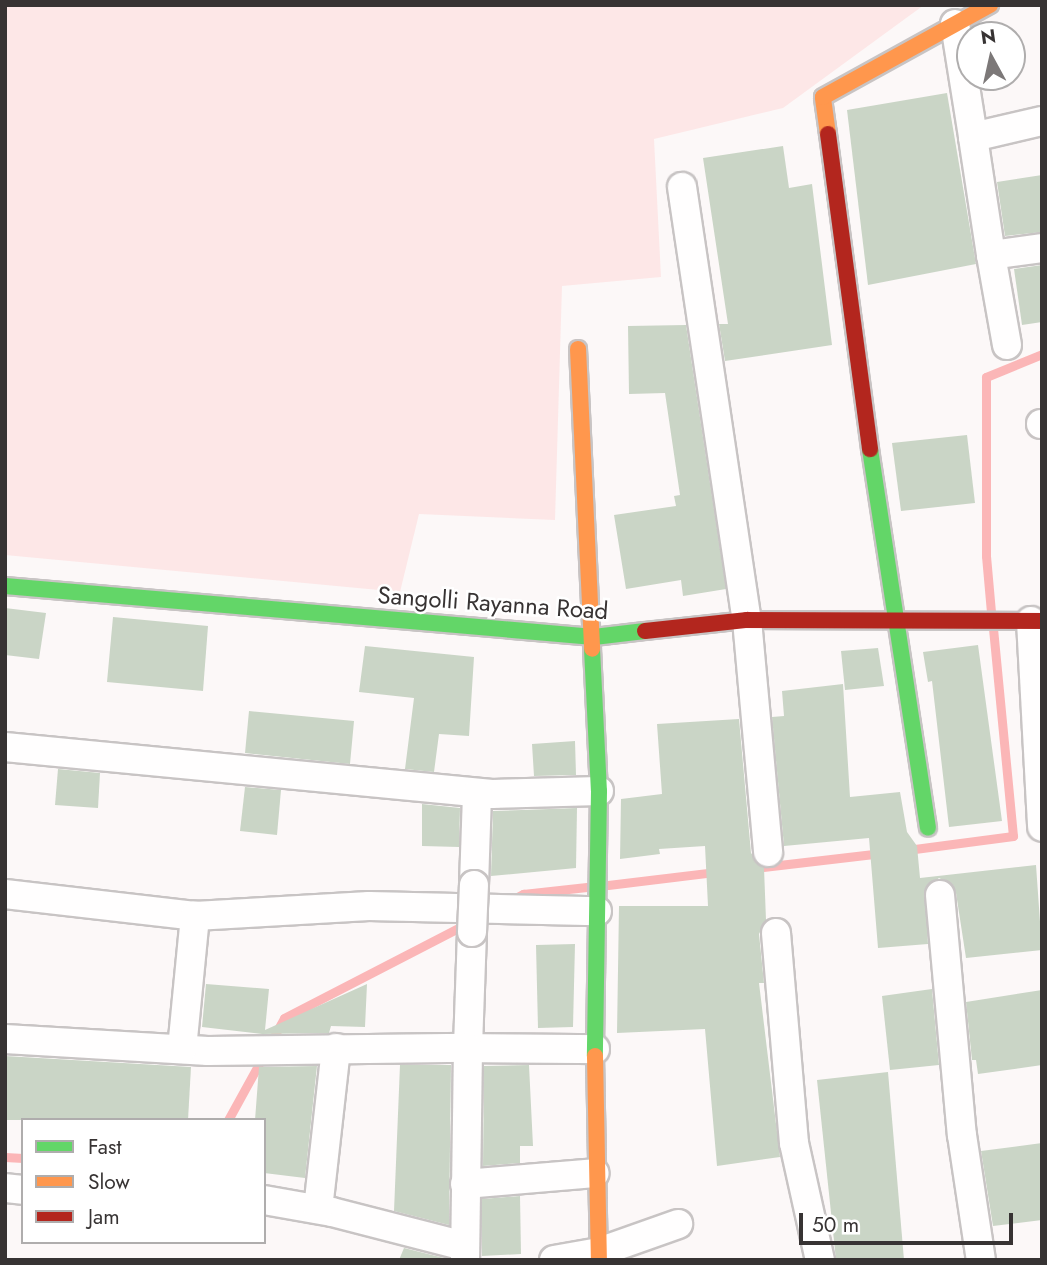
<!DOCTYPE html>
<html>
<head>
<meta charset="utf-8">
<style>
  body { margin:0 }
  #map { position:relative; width:1047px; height:1265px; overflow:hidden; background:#fcf8f8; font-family:Jost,sans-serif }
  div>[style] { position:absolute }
  .green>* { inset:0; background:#fde7e7 }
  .stream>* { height:9px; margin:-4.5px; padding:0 4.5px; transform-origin:4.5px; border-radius:4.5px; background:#fbb6b7 }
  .building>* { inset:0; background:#cad5c6 }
  .roads { filter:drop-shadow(2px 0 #c8c4c4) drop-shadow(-2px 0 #c8c4c4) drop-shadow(0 2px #c8c4c4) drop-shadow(0 -2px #c8c4c4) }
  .street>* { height:28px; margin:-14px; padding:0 14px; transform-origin:14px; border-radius:14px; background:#fffefe }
  .fast>* { height:16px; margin:-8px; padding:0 8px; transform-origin:8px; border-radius:8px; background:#63d668 }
  .slow>* { height:16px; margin:-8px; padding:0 8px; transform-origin:8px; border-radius:8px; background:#ff974d }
  .jam>* { height:16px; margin:-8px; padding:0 8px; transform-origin:8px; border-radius:8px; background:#b3261e }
  .bridges { filter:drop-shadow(2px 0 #c8c4c4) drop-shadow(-2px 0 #c8c4c4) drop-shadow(0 2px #c8c4c4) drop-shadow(0 -2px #c8c4c4) }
  .street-bridge>* { height:28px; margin:-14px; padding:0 14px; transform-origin:14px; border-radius:14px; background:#fffefe }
  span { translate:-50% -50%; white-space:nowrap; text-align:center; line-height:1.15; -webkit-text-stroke:5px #fff; paint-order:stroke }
  .street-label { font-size:24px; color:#373333 }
  .frame { position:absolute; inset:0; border:7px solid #373333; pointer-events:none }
  .legend { position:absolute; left:21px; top:1118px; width:245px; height:126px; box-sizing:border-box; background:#fff; border:2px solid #afadad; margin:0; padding:9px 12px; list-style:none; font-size:21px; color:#373333 }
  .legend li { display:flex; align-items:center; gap:14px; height:35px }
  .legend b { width:35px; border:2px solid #afadad }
  .north { position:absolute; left:956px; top:21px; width:70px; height:70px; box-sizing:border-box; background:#fff; border:2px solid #afadad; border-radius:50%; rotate:352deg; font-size:19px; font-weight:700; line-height:28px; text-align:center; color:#373333 }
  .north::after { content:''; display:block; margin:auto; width:24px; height:32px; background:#7c7878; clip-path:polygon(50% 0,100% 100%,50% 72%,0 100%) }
  .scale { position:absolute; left:799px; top:1213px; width:214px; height:32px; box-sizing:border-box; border:4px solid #373333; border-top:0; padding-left:9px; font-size:21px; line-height:24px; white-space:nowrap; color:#373333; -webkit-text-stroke:5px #fff; paint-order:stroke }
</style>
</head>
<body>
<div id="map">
  <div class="green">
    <div style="clip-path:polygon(5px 5px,924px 5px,783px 108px,654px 139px,661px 277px,562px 286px,555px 520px,419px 514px,400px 592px,5px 555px)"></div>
  </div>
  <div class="stream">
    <div style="left:991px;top:612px;width:56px;rotate:-95.1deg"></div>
    <div style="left:986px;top:556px;width:179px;rotate:-90deg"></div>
    <div style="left:986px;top:377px;width:61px;rotate:-22.3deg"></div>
    <div style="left:907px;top:850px;width:107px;rotate:-7.5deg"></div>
    <div style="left:1013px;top:836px;width:208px;rotate:-95.5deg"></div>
    <div style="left:754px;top:868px;width:129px;rotate:-6.7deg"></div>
    <div style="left:608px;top:885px;width:109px;rotate:-6.9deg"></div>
    <div style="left:512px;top:900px;width:13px;rotate:-29deg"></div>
    <div style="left:523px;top:894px;width:64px;rotate:-6.2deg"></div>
    <div style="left:228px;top:1120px;width:116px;rotate:-61.2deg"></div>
    <div style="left:284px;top:1018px;width:207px;rotate:-27.3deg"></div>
    <div style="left:5px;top:1157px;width:18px;rotate:3deg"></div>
  </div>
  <div class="building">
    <div style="clip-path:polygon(947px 93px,976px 264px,868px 285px,847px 110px)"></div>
    <div style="clip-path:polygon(783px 146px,789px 188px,812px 184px,832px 345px,725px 361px,719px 324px,728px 324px,703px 158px)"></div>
    <div style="clip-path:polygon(1042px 175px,1042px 232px,1005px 236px,997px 182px)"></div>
    <div style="clip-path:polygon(1042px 265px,1042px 322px,1022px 325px,1014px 269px)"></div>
    <div style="clip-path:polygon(686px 325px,726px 589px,683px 596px,681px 580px,626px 589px,614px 515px,676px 506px,674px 496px,680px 495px,665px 393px,629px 394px,628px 326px)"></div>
    <div style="clip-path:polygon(967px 435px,975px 503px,901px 511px,892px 443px)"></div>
    <div style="clip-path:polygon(5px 608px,46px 613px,39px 659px,5px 655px)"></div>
    <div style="clip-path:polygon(113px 617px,208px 626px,203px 691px,107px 682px)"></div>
    <div style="clip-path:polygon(978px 645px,1002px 821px,949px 827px,932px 681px,928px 682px,923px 652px)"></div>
    <div style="clip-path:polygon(365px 646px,474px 657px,469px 736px,439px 734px,434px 772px,405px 769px,414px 698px,359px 692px)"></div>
    <div style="clip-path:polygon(878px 648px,884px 686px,845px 690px,841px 651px)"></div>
    <div style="clip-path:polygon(843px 684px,850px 797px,900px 792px,907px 832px,917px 846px,920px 878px,1036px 865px,1042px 950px,966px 958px,956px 893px,953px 885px,939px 878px,925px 889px,928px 944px,878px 948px,869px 838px,784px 846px,772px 717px,784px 716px,782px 691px)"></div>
    <div style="clip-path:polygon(249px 711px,354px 721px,350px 764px,245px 753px)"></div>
    <div style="clip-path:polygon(739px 719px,751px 853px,764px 868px,766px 920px,759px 934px,764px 983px,759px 983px,780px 1157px,717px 1166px,705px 1029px,617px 1033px,619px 906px,708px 906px,705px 846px,659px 849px,660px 854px,620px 859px,621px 799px,662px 794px,657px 724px)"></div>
    <div style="clip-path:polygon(575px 741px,576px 775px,534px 776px,532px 744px)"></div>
    <div style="clip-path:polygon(58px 769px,100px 773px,98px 808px,55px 805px)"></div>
    <div style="clip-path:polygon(245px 787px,281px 790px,277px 835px,240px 831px)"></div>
    <div style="clip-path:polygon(422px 804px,460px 808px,459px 847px,422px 846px)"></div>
    <div style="clip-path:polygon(577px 808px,576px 868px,491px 876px,493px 811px)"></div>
    <div style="clip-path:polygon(575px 944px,573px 1027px,538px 1028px,536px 945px)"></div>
    <div style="clip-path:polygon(206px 984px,269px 989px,265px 1030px,367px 984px,365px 1027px,331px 1026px,329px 1033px,262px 1034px,202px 1027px)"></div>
    <div style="clip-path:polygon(932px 989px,939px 1065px,890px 1070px,882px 996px)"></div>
    <div style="clip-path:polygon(1042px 990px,1042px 1065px,978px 1074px,976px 1060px,972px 1060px,966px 1002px)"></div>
    <div style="clip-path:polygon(5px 1056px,191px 1067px,188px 1120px,5px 1120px)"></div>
    <div style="clip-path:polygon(400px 1065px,451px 1065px,449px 1225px,394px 1211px)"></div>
    <div style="clip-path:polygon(529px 1065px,533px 1146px,520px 1146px,520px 1163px,483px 1166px,484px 1066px)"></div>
    <div style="clip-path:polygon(317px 1066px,305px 1178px,264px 1173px,264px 1120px,255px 1120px,259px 1067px)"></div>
    <div style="clip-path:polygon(888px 1072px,904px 1260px,836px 1260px,817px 1080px)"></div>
    <div style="clip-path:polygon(1042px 1143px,1042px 1220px,993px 1226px,981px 1151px)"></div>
    <div style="clip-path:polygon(520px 1196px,521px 1254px,482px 1256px,482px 1199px)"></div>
    <div style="clip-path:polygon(404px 1248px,448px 1259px,448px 1260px,399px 1260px)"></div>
  </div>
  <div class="roads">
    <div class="street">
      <div style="left:955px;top:24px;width:114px;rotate:80.9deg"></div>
      <div style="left:682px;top:187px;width:438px;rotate:81.5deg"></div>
      <div style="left:747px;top:620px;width:233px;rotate:84.8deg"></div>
      <div style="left:991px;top:255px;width:119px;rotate:-98.7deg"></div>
      <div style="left:973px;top:137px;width:71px;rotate:-13.1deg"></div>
      <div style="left:1007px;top:345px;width:91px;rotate:-100.1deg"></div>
      <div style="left:991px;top:255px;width:51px;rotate:-7.8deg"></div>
      <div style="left:1041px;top:424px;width:1px"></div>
      <div style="left:1031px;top:621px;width:206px;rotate:86.9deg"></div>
      <div style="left:5px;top:747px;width:489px;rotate:5.5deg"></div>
      <div style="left:492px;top:794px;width:107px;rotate:-1.6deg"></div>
      <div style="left:474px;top:885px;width:92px;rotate:-88.1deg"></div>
      <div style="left:5px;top:894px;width:191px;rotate:6.6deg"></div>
      <div style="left:195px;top:916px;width:174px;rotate:-3.3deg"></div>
      <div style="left:369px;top:906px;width:228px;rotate:1.3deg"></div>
      <div style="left:940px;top:895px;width:241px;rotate:84.8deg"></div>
      <div style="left:962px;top:1135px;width:126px;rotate:81.4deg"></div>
      <div style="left:472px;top:932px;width:116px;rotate:92deg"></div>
      <div style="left:468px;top:1048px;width:127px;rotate:0.5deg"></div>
      <div style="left:776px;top:933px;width:211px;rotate:85.1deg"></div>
      <div style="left:794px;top:1143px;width:120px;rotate:77.5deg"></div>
      <div style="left:5px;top:1039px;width:203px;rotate:3.4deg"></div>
      <div style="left:208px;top:1051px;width:260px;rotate:-0.7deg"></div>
      <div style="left:468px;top:1048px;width:212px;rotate:90.8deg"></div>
      <div style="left:182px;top:1049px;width:134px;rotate:-84.4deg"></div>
      <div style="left:465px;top:1184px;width:130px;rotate:-4.8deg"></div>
      <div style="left:5px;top:1188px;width:18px;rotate:6deg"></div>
      <div style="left:264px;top:1200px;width:69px;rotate:10deg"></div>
      <div style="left:332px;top:1212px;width:136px;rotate:14.4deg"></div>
      <div style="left:318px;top:1209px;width:162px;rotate:-83.6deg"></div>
      <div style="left:554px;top:1260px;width:46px;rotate:-10.1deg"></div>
      <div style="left:599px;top:1252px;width:84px;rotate:-19.5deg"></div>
    </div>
    <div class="fast">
      <div style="left:870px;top:449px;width:383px;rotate:81.3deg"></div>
      <div style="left:5px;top:586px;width:591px;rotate:4.95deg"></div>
      <div style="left:594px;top:637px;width:51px;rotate:-6.7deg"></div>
      <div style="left:592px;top:649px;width:142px;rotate:87.2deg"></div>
      <div style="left:599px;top:791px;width:265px;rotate:90.9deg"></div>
    </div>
    <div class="slow">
      <div style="left:828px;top:134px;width:37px;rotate:-98deg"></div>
      <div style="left:823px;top:97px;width:191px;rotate:-28.9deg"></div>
      <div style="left:578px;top:349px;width:300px;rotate:87.3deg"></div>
      <div style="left:595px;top:1056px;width:204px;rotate:88.9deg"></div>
    </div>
    <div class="jam">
      <div style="left:828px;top:134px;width:318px;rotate:82.4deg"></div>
      <div style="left:645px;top:631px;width:103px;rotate:-6.2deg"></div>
      <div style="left:747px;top:620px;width:295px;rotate:0.2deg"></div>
    </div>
  </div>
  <div class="bridges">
    <div class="street-bridge">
      <div style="left:472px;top:932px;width:47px;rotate:-87.6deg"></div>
    </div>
  </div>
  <div class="street-label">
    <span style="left:493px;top:603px;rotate:4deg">Sangolli Rayanna Road</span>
  </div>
  <div class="frame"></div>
  <ul class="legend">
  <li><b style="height:9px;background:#63d668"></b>Fast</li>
  <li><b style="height:9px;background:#ff974d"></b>Slow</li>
  <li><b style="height:9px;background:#b3261e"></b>Jam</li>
  </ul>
  <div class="north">N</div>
  <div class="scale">50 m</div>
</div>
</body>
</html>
